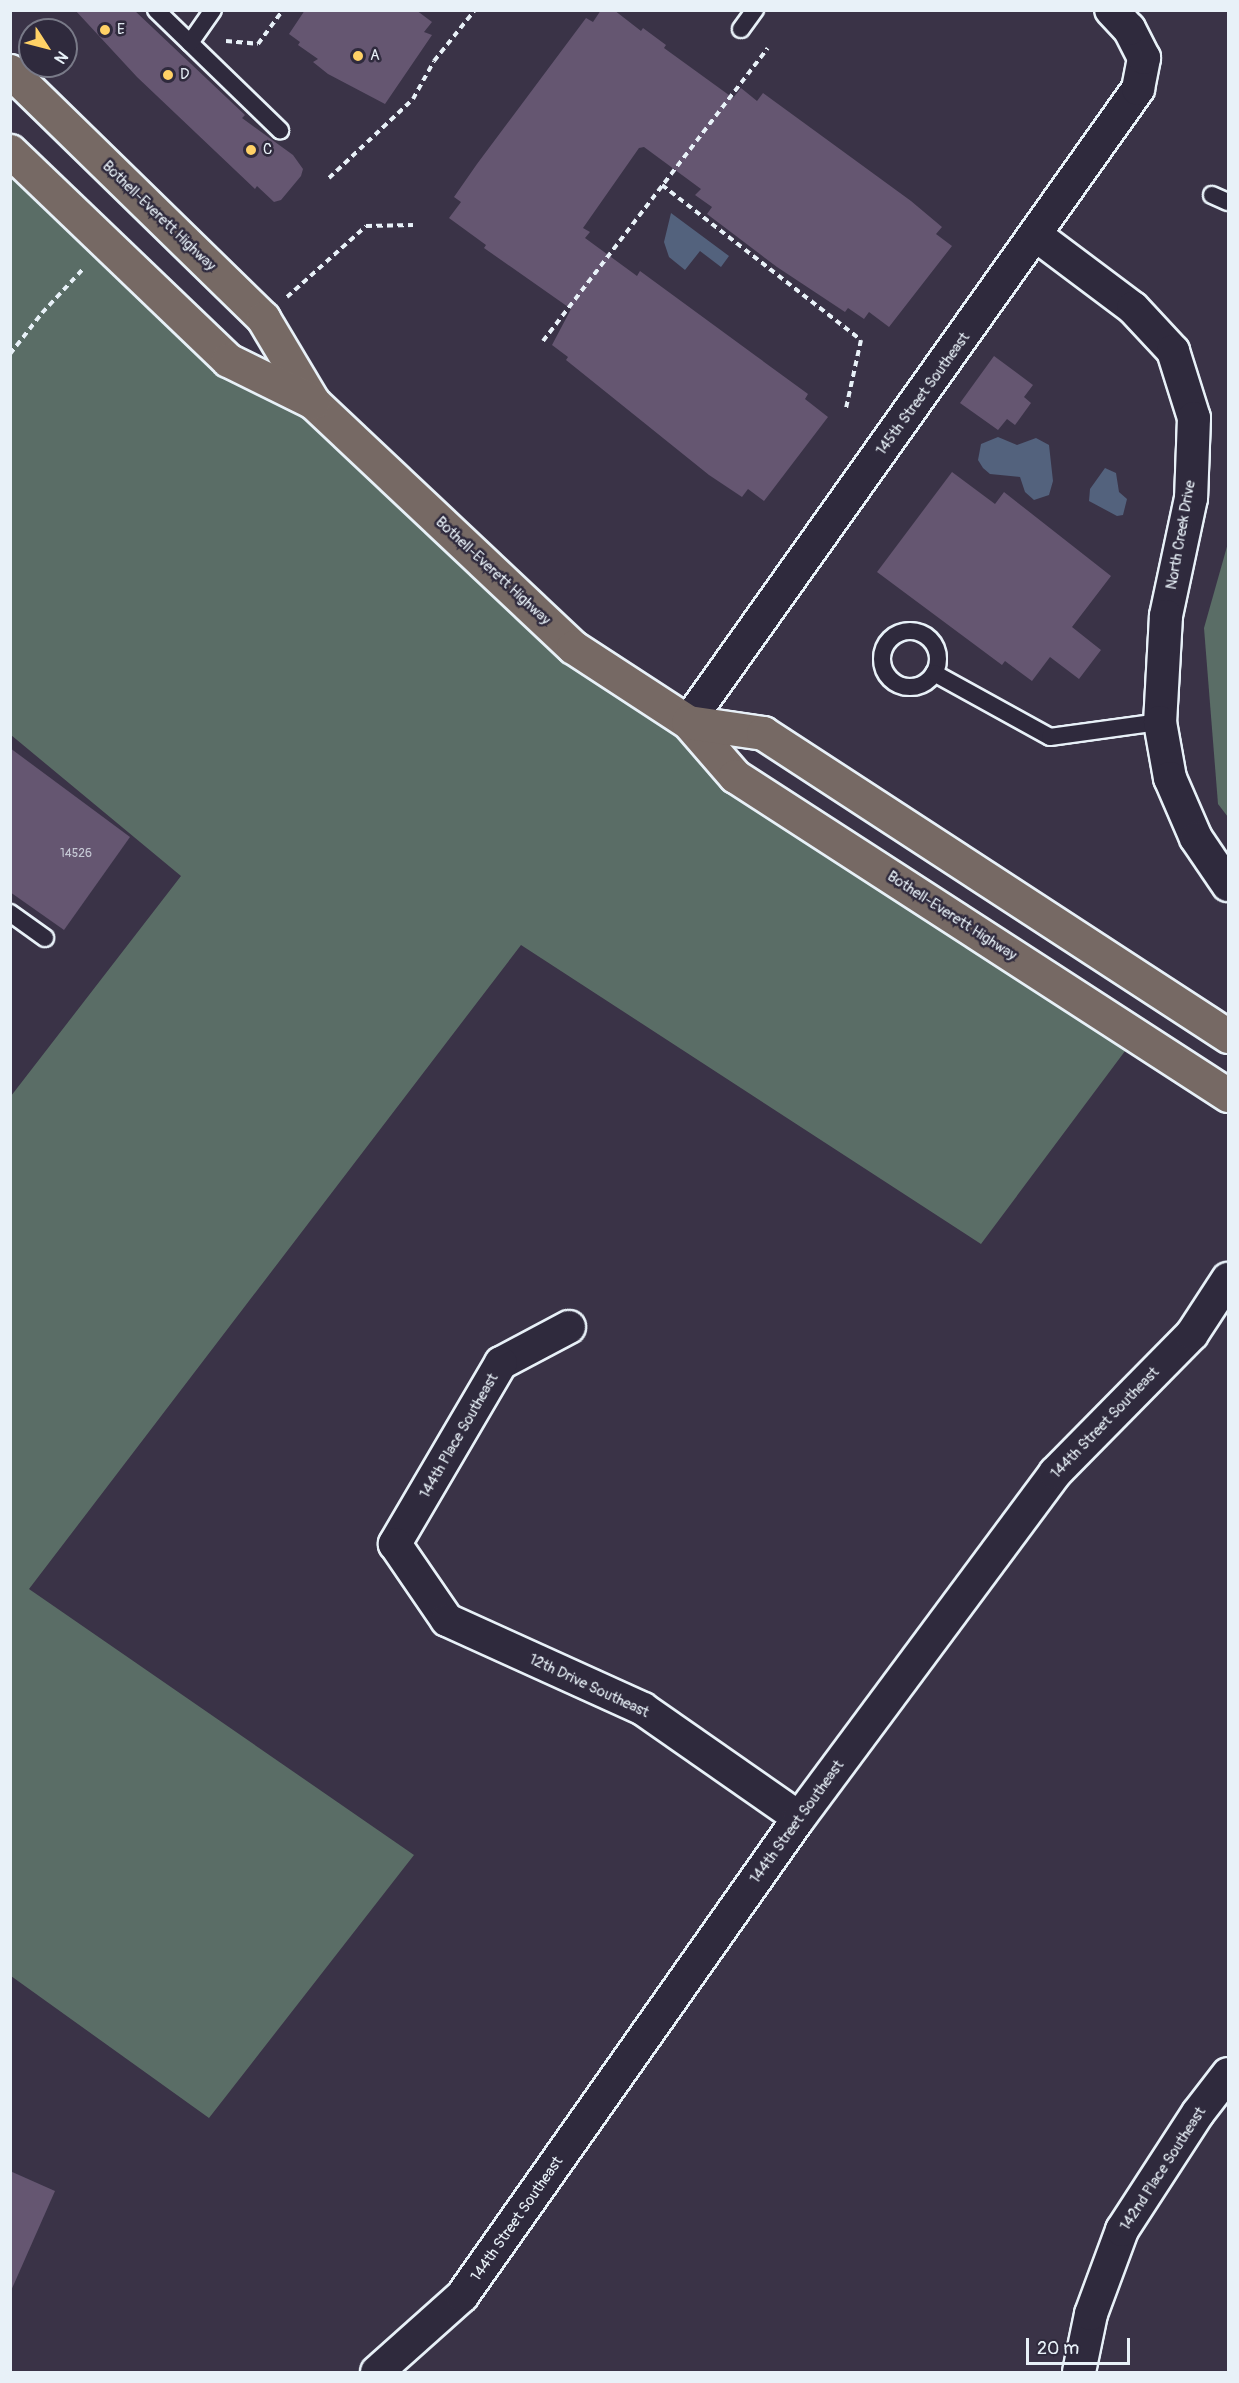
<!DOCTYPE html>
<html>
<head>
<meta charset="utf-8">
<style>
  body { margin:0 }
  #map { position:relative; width:1239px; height:2383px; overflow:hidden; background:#3a3347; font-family:Pangolin,sans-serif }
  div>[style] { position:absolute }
  .green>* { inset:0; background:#5a6d66 }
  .water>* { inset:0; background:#53627d }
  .building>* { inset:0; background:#655671 }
  .path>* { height:4px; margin-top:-2px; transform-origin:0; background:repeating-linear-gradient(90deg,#e8f1f8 0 6px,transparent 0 10.5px) }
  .roads { filter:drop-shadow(2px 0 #e8f1f8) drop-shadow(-2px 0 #e8f1f8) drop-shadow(0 2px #e8f1f8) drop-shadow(0 -2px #e8f1f8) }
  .service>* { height:16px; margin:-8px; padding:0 8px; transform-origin:8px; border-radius:8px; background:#2f2a3d }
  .service>.ring { margin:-8px; padding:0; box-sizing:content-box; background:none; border:16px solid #2f2a3d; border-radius:50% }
  .minor>* { height:32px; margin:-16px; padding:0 16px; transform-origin:16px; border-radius:16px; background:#2f2a3d }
  .primary>* { height:33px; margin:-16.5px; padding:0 16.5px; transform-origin:16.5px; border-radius:16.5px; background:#766964 }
  .dots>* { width:16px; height:16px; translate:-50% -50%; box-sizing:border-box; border:3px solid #2f2a3d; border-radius:50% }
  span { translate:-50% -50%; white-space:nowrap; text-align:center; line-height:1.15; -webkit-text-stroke:5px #2f2a3d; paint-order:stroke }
  .number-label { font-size:12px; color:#c7cad6 }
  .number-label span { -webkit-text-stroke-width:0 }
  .poi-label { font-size:15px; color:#e8f1f8 }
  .left { translate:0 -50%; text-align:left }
  .street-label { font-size:15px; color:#e8f1f8 }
  .frame { position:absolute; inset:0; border:12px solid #e8f1f8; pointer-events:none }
  .north { position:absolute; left:18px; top:18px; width:60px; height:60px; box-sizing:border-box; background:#2f2a3d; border:2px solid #797a88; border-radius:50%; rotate:126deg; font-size:16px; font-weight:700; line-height:24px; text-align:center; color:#e8f1f8 }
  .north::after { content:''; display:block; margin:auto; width:21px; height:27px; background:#ffd166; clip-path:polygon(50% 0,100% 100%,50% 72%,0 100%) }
  .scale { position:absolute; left:1026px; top:2338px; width:104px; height:27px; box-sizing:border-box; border:3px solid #e8f1f8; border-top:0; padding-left:8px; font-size:18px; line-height:21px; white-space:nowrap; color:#e8f1f8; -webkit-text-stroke:4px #2f2a3d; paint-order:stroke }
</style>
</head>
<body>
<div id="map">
  <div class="green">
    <div style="clip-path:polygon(10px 151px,228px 360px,313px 402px,688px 722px,735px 776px,1137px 1035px,981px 1244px,521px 945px,29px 1589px,414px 1855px,209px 2118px,11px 1976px,11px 1096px,181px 876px,11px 735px)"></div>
    <div style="clip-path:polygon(1228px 543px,1228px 817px,1218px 804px,1204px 628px)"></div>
  </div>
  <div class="water">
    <div style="clip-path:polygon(671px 213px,729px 256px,721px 267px,700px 251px,685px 270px,669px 257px,664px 242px)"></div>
    <div style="clip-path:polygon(998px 437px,1017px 445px,1036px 438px,1049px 445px,1053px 481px,1049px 495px,1034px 500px,1025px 492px,1020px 477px,990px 474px,983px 468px,978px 460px,981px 444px)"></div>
    <div style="clip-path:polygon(1105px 468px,1116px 473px,1119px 492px,1127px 499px,1123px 515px,1117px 516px,1089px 501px,1090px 489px)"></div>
  </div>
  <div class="building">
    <div style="clip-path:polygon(75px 10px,134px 10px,245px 115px,242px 118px,293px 155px,303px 169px,301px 176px,281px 200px,274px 202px,257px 186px,255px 189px,137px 77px)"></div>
    <div style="clip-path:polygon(305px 10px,416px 10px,432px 22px,424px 32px,432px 35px,385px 104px,328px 74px,313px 62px,318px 59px,298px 45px,300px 42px,289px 34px)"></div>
    <div style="clip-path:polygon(601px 10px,614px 10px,641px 31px,643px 28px,666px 45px,664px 48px,733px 98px,741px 88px,757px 101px,763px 93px,911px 201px,942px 227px,936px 234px,952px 246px,889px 327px,869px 312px,864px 319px,848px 308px,845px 312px,777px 267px,707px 214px,712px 207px,695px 195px,701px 189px,644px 147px,639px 148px,583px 228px,590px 232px,585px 238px,637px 276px,640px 271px,756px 356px,808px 394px,805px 399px,828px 417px,764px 501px,748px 489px,742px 497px,709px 475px,566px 360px,568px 357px,552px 345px,571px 309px,484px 248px,486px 245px,449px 218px,461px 202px,454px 197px,477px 164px,586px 18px,593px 22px)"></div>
    <div style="clip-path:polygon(994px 356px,1033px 385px,1024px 397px,1031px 403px,1015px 425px,1007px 419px,998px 430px,960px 403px)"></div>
    <div style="clip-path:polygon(952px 472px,995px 504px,1004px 492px,1111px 576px,1072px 627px,1101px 650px,1079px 679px,1050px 657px,1032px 681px,1005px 661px,1002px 665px,877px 572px)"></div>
    <div style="clip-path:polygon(10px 748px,130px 837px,64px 930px,10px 892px)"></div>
    <div style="clip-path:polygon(10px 2171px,55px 2191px,10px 2293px)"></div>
  </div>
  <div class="path">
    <div style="left:226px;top:41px;width:32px;rotate:5deg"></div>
    <div style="left:258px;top:44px;width:42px;rotate:-53.7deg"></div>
    <div style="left:329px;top:178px;width:115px;rotate:-43.2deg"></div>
    <div style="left:413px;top:99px;width:43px;rotate:-61.1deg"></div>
    <div style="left:434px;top:61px;width:65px;rotate:-51.2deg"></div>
    <div style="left:662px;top:185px;width:252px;rotate:37.9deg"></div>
    <div style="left:861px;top:340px;width:70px;rotate:102.4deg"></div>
    <div style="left:287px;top:297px;width:106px;rotate:-41.9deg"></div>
    <div style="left:366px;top:226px;width:47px;rotate:-1.2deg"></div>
    <div style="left:543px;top:341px;width:369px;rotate:-52.5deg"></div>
    <div style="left:10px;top:354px;width:52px;rotate:-52deg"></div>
    <div style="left:42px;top:313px;width:62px;rotate:-47deg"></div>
  </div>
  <div class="roads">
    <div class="service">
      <div style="left:156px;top:10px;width:173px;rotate:44.1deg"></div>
      <div style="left:741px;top:29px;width:24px;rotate:-54deg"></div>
      <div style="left:190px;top:43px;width:40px;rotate:-55.1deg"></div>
      <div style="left:1212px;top:195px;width:17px;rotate:24deg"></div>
      <div class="ring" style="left:882px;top:631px;width:40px;height:40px"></div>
      <div style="left:934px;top:673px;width:132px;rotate:28.9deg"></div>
      <div style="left:1050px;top:737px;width:111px;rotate:-7.8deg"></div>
      <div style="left:10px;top:913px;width:43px;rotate:35.5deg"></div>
    </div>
    <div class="minor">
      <div style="left:1037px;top:236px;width:120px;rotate:36.9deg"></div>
      <div style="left:1133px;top:308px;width:59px;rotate:47.1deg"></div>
      <div style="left:1173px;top:351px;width:70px;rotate:72.6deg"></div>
      <div style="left:1194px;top:418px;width:80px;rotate:92.1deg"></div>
      <div style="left:1191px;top:498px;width:121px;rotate:102deg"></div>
      <div style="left:1166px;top:616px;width:106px;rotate:93.2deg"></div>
      <div style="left:1160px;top:722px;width:57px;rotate:79.9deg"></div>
      <div style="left:1170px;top:778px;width:65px;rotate:66.6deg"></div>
      <div style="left:1196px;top:838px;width:57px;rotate:55.8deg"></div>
      <div style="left:688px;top:722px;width:777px;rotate:-54.59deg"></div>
      <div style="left:1138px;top:89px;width:32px;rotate:-79deg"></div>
      <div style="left:1144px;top:58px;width:33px;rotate:-117deg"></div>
      <div style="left:1129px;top:29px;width:26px;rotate:-133deg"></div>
      <div style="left:569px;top:1327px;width:77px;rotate:152.1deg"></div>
      <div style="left:501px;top:1363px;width:210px;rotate:120.4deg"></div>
      <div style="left:395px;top:1544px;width:92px;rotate:55.6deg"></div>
      <div style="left:447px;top:1620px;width:215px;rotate:24.4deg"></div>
      <div style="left:643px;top:1709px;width:190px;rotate:34.9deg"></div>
      <div style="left:377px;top:2372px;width:114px;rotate:-41.8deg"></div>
      <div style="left:462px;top:2296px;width:585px;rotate:-54.82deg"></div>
      <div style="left:799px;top:1818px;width:430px;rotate:-53.4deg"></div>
      <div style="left:1055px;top:1473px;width:195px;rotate:-45.4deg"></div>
      <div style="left:1192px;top:1334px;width:66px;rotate:-56.8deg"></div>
      <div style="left:1079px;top:2372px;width:59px;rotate:-78.3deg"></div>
      <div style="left:1091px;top:2314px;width:90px;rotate:-69.7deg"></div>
      <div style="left:1122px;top:2230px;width:140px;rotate:-57deg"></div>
      <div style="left:1198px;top:2113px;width:49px;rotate:-52.4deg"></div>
    </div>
    <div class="primary">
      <div style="left:10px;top:71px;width:354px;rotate:44.3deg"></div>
      <div style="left:263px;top:318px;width:98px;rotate:59.2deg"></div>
      <div style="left:313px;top:402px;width:357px;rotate:43.3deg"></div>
      <div style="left:573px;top:647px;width:137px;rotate:33.1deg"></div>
      <div style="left:688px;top:722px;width:72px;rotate:49deg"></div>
      <div style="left:735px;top:776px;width:587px;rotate:32.91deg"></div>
      <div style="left:10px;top:151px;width:302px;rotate:43.8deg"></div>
      <div style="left:228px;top:360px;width:95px;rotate:26.3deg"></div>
      <div style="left:688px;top:722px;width:76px;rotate:8.3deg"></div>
      <div style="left:763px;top:733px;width:555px;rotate:33.09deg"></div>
    </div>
  </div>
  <div class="dots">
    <div style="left:105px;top:30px;background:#ffd166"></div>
    <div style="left:358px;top:56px;background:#ffd166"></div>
    <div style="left:168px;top:75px;background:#ffd166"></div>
    <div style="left:251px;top:150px;background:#ffd166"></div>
  </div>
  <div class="number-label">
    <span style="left:76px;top:854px">14526</span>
  </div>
  <div class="poi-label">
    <span class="left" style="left:117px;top:30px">E</span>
    <span class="left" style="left:370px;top:56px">A</span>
    <span class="left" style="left:180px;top:75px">D</span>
    <span class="left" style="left:263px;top:150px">C</span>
  </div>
  <div class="street-label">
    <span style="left:159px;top:216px;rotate:44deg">Bothell-Everett Highway</span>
    <span style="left:923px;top:394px;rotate:-54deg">145th Street Southeast</span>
    <span style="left:1181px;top:535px;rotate:-80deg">North Creek Drive</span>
    <span style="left:493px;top:571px;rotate:43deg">Bothell-Everett Highway</span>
    <span style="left:952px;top:916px;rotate:33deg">Bothell-Everett Highway</span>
    <span style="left:1105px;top:1423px;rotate:-46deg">144th Street Southeast</span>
    <span style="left:459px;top:1436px;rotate:-60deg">144th Place Southeast</span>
    <span style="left:589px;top:1686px;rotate:25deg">12th Drive Southeast</span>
    <span style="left:797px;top:1822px;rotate:-54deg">144th Street Southeast</span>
    <span style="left:1163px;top:2169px;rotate:-57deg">142nd Place Southeast</span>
    <span style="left:517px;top:2219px;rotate:-55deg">144th Street Southeast</span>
  </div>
  <div class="frame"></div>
  <div class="north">N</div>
  <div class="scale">20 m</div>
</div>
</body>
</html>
